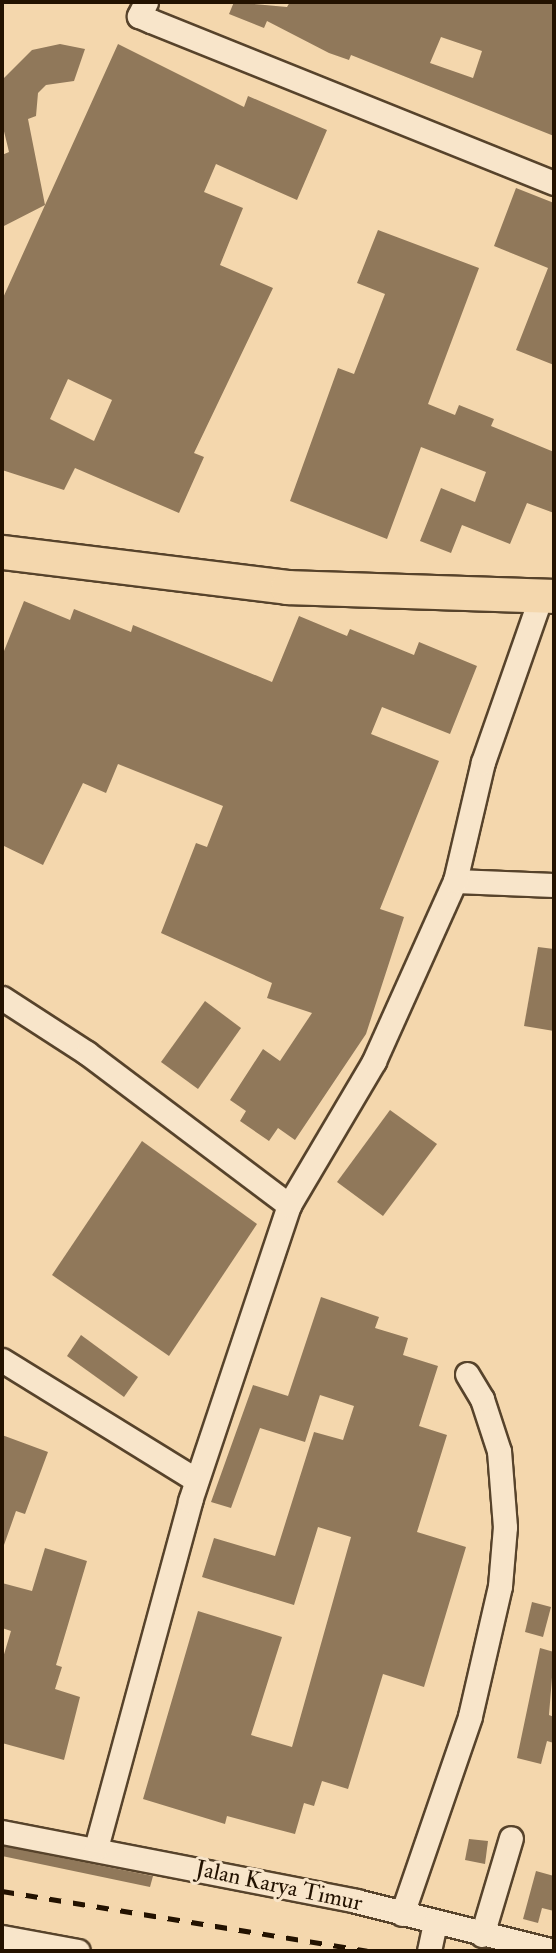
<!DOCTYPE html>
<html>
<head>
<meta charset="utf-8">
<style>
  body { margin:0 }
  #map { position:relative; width:556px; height:1953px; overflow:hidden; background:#f4d7ad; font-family:"IM FELL Double Pica",serif }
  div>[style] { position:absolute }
  .building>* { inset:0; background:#90785a }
  .roads { filter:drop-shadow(2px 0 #57432b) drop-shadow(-2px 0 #57432b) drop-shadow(0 2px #57432b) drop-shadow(0 -2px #57432b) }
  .minor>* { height:23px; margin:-11.5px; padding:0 11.5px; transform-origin:11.5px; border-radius:11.5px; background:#f8e5ca }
  .highway>* { height:33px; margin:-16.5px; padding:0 16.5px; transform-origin:16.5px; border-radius:16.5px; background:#f4d7ad }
  .rail>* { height:5px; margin-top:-2.5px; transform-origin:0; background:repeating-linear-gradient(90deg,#231200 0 12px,transparent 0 24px) }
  span { translate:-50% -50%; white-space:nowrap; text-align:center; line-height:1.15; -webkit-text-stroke:6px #f8e5ca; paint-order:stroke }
  .street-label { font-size:23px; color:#231200 }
  .frame { position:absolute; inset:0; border:4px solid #231200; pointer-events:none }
</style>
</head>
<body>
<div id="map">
  <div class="building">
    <div style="clip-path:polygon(evenodd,234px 2px,287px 7px,290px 2px,554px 2px,554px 136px,351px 55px,349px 60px,329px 53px,267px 21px,264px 28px,229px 14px,234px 2px,441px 37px,482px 51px,473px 78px,430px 63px,441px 37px)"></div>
    <div style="clip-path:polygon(60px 44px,85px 49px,74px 81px,46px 85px,38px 93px,36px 116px,28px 119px,45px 205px,2px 227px,2px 155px,9px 152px,2px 123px,4px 78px,32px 50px)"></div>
    <div style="clip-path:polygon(evenodd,118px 44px,244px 107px,248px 96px,327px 130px,297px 200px,216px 164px,204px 192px,243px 208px,220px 265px,273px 288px,194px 453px,204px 457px,179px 513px,75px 468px,64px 490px,2px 470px,2px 300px,118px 44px,68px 379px,112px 400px,94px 441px,50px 419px,68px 379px)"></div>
    <div style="clip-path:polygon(516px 188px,554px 203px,554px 365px,516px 350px,548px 268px,494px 246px)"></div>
    <div style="clip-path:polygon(378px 230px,479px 268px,428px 404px,455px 415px,459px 405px,494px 419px,491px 426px,554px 452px,554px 513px,527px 503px,510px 544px,462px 525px,451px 553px,420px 541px,441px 488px,475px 502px,486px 472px,421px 447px,387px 539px,290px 501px,338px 368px,354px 374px,385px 294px,357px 283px)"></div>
    <div style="clip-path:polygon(24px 601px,70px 620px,74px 609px,131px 632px,133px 625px,272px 682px,299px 616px,347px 636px,350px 629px,414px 655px,419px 642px,477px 666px,450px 734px,382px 707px,371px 734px,439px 761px,380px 909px,404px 917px,366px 1034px,295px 1140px,278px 1128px,269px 1141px,240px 1121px,246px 1111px,230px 1100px,263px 1049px,280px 1061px,312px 1013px,267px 998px,272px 983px,161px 933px,196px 843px,207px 847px,223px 806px,118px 764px,106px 793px,83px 783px,43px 865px,2px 845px,2px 656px)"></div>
    <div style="clip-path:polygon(538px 947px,554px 949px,554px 1031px,524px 1026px)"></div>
    <div style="clip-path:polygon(205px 1001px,241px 1028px,198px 1089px,161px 1062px)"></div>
    <div style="clip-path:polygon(390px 1110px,437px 1144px,383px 1216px,337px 1182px)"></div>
    <div style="clip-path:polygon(142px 1141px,257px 1224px,169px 1356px,52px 1275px)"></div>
    <div style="clip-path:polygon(321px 1297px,379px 1317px,375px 1328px,408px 1338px,403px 1355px,438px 1366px,419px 1426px,447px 1435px,417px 1532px,466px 1547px,424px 1687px,383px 1674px,348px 1789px,322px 1781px,314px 1806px,304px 1803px,295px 1834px,227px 1816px,225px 1824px,143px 1799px,198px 1611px,282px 1637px,251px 1735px,292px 1747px,351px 1537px,318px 1527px,294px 1605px,202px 1577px,214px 1538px,275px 1556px,314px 1432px,343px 1440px,354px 1406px,320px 1395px,305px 1442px,260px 1428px,231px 1508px,211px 1502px,253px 1385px,288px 1396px)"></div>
    <div style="clip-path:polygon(81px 1335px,138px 1377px,124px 1397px,67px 1356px)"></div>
    <div style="clip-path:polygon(2px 1435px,48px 1452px,25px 1514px,16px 1511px,4px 1545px)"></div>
    <div style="clip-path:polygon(45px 1548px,87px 1561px,56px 1665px,62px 1667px,55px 1689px,80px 1697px,64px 1760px,2px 1743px,2px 1661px,11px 1631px,2px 1628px,2px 1583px,32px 1591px)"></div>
    <div style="clip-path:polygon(532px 1602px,551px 1607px,543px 1637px,525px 1632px)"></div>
    <div style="clip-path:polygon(540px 1648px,554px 1652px,549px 1715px,554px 1717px,554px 1743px,547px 1741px,541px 1764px,517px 1758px)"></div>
    <div style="clip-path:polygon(469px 1839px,488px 1841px,485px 1864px,465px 1860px)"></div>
    <div style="clip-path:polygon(2px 1846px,153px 1876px,150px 1887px,2px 1856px)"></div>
    <div style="clip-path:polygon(536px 1871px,554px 1876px,554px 1911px,542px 1908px,538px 1923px,523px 1919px)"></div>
  </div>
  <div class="roads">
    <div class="minor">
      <div style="left:146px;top:2px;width:16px;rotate:117deg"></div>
      <div style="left:139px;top:16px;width:13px;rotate:23deg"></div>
      <div style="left:151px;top:21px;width:434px;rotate:21.9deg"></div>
      <div style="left:455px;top:881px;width:99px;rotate:2.3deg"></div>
      <div style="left:2px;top:998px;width:101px;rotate:32.9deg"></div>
      <div style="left:87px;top:1053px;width:253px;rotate:37deg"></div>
      <div style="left:2px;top:1360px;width:228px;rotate:31.7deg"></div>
      <div style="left:2px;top:1832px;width:361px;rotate:11deg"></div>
      <div style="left:356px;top:1901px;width:203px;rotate:14.2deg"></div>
      <div style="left:96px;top:1848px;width:360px;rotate:-74.8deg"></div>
      <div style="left:190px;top:1501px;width:312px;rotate:-71.5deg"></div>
      <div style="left:289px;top:1205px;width:167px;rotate:-59.4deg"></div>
      <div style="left:374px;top:1061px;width:197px;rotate:-65.8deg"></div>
      <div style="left:455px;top:881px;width:122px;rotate:-76.8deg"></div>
      <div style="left:483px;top:762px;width:176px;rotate:-70.7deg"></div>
      <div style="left:402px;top:1914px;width:209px;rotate:-71deg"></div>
      <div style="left:470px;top:1716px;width:133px;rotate:-77deg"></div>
      <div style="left:500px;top:1586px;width:59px;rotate:-85.2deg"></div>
      <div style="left:505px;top:1527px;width:76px;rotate:-94.5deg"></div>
      <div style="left:499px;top:1451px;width:55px;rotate:-108.1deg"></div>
      <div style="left:482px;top:1399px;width:29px;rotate:-121deg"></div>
      <div style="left:482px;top:1935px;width:101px;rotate:-73.4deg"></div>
      <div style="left:2px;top:1937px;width:77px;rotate:10.4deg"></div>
      <div style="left:429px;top:1951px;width:29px;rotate:-78deg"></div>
    </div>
    <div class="highway">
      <div style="left:2px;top:552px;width:287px;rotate:7deg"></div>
      <div style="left:287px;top:587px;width:267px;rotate:1.9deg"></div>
    </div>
  </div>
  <div class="rail">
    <div style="left:2px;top:1891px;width:370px;rotate:9.3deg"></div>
  </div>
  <div class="street-label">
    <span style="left:279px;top:1886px;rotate:12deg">Jalan Karya Timur</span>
  </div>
  <div class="frame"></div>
</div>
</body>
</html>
